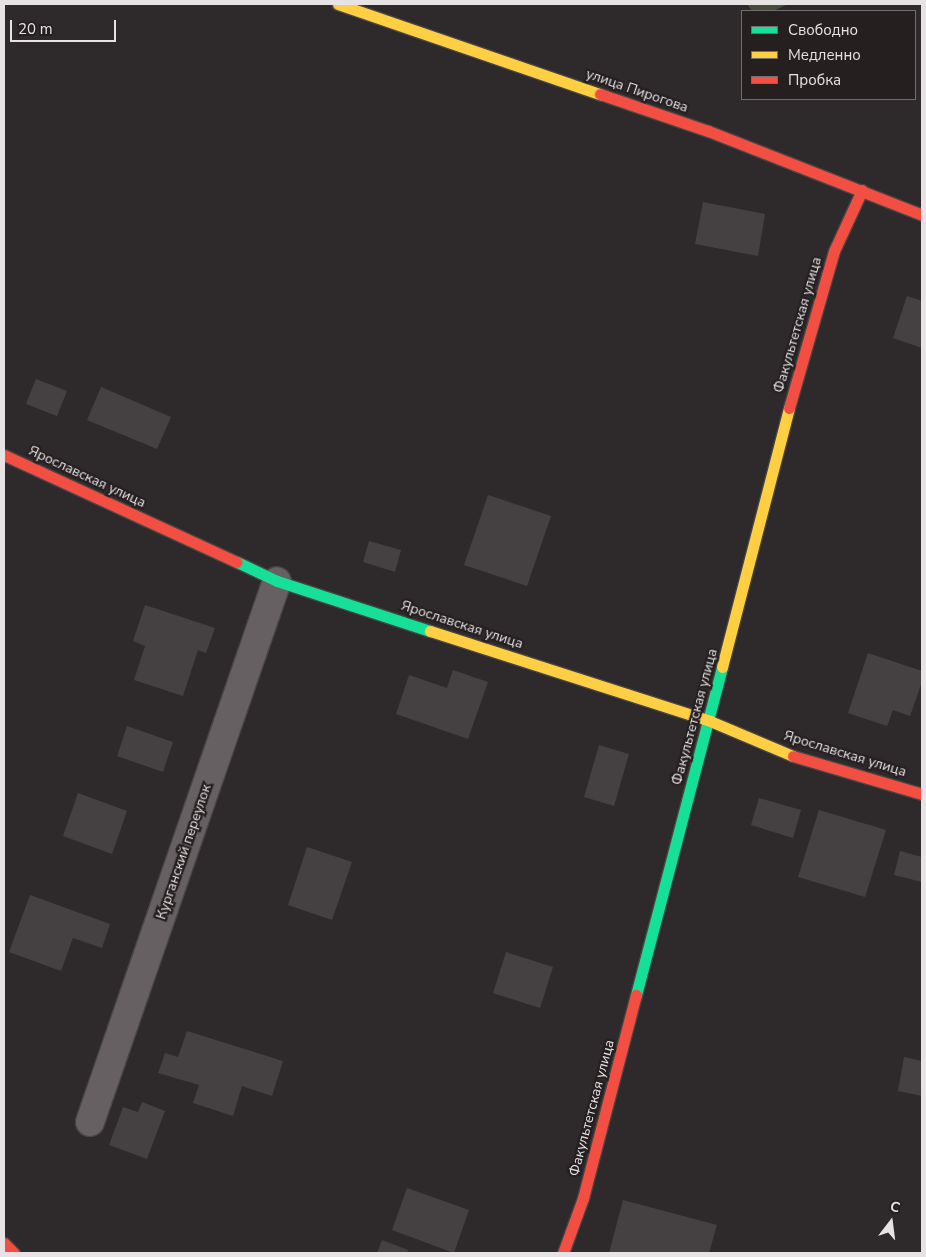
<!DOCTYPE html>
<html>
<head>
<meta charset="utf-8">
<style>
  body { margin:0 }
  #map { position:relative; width:926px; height:1257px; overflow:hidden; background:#2e2a2b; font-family:"Nunito Sans",sans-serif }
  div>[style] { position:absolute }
  .green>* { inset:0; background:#454e3b }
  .building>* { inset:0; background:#454142 }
  .roads { filter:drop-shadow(1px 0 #474545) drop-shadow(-1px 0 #474545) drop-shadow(0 1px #474545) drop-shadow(0 -1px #474545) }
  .street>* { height:28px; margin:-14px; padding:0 14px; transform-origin:14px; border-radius:14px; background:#676062 }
  .fast>* { height:11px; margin:-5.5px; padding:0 5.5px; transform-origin:5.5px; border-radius:5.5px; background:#16e098 }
  .slow>* { height:11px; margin:-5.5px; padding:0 5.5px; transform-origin:5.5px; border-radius:5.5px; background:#ffcf43 }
  .jam>* { height:11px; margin:-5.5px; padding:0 5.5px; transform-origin:5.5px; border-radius:5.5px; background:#f24e42 }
  span { translate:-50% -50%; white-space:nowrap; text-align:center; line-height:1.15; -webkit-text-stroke:4.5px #251f20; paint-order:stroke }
  .street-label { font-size:14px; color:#e7e3e4 }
  .frame { position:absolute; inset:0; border:5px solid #e7e3e4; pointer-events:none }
  .legend { position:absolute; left:741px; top:10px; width:175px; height:90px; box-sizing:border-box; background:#251f20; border:1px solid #736d6e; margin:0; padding:6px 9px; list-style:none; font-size:15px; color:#e7e3e4 }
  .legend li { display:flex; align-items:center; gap:10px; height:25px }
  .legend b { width:25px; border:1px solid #736d6e }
  .north { position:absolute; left:866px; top:1197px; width:50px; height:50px; -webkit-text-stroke:4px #251f20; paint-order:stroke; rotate:15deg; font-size:14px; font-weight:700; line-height:20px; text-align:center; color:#e7e3e4 }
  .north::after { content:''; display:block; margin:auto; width:18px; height:22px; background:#e7e3e4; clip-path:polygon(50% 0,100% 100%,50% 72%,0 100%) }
  .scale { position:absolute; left:10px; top:20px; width:106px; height:22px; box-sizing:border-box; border:2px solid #e7e3e4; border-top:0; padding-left:6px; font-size:15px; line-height:18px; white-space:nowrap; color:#e7e3e4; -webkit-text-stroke:4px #251f20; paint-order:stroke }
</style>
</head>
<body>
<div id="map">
  <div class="green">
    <div style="clip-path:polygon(747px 4px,788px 4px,773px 11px,752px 11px)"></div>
  </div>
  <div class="building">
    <div style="clip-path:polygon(703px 202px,765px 214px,758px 256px,695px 244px)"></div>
    <div style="clip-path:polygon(907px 296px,922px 301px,922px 348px,893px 338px)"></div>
    <div style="clip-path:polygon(36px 379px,67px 391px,57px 416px,26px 404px)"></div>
    <div style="clip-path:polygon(101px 387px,171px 417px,157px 449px,87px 420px)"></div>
    <div style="clip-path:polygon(488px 495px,551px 516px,527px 586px,464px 565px)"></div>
    <div style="clip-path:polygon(369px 541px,401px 550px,395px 572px,363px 562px)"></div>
    <div style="clip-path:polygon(145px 605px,215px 628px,206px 653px,198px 650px,183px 696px,134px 680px,145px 646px,133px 641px)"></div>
    <div style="clip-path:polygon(868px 653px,922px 671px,922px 682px,910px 716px,893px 710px,887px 726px,848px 713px)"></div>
    <div style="clip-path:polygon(453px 670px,488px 682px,468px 739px,396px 714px,409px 675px,447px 688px)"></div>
    <div style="clip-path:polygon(127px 726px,173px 742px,163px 772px,117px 756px)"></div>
    <div style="clip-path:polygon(599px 745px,629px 754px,614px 806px,584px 797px)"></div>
    <div style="clip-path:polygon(78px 793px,127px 811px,112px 854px,63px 836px)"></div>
    <div style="clip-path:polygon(759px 798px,801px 810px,793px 838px,751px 825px)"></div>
    <div style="clip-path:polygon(819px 810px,886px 830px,865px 897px,798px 877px)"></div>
    <div style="clip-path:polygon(307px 847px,352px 862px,332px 920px,288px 905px)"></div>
    <div style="clip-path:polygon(900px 851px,922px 857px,922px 882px,894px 875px)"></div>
    <div style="clip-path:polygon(30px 895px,110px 924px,102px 948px,73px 938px,61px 971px,9px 952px)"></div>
    <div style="clip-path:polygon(506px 952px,553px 967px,540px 1008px,493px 993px)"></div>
    <div style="clip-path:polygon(187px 1031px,283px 1061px,272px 1096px,242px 1086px,233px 1116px,193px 1103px,199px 1085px,158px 1073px,165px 1053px,178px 1057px)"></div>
    <div style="clip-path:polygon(904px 1057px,922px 1061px,922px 1096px,898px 1091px)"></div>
    <div style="clip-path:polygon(142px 1102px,165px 1111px,147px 1159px,109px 1145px,123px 1107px,138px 1112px)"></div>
    <div style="clip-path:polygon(407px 1188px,469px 1210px,454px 1253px,392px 1230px)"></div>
    <div style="clip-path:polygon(623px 1200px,717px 1225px,709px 1253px,609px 1253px)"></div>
    <div style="clip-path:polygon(382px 1240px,408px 1250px,407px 1253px,377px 1253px)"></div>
  </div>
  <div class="roads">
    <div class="street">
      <div style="left:90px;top:1122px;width:572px;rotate:-70.93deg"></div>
    </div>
    <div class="fast">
      <div style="left:237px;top:562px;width:44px;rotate:25.4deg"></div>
      <div style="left:277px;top:581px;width:161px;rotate:18.1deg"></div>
      <div style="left:636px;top:995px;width:339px;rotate:-75.3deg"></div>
    </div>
    <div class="slow">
      <div style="left:338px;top:4px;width:277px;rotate:19deg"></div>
      <div style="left:430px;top:631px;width:294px;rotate:17.8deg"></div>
      <div style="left:710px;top:721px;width:90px;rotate:22.9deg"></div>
      <div style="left:722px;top:667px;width:268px;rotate:-75.5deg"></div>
    </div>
    <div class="jam">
      <div style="left:600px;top:94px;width:114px;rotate:18.9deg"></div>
      <div style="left:708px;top:131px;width:230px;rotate:21.4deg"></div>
      <div style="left:789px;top:408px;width:163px;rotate:-74deg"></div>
      <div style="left:834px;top:251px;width:67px;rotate:-65.3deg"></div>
      <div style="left:4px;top:455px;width:256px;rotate:24.7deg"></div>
      <div style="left:793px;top:756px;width:134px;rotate:16.4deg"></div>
      <div style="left:4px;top:1243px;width:14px;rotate:45deg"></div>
      <div style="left:563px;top:1253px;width:59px;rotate:-70deg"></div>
      <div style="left:583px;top:1198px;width:210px;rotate:-75.4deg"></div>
    </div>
  </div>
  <div class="street-label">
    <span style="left:637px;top:91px;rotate:19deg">улица Пирогова</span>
    <span style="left:798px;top:325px;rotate:-74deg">Факультетская улица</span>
    <span style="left:87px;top:477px;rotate:25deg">Ярославская улица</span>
    <span style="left:462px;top:625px;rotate:18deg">Ярославская улица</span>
    <span style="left:695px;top:717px;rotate:-75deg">Факультетская улица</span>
    <span style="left:845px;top:754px;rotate:17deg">Ярославская улица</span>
    <span style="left:184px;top:852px;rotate:-71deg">Курганский переулок</span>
    <span style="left:592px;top:1108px;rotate:-75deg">Факультетская улица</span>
  </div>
  <div class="frame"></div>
  <ul class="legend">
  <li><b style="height:6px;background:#16e098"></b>Свободно</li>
  <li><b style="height:6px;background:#ffcf43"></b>Медленно</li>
  <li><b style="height:6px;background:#f24e42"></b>Пробка</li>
  </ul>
  <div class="north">С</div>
  <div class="scale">20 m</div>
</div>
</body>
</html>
